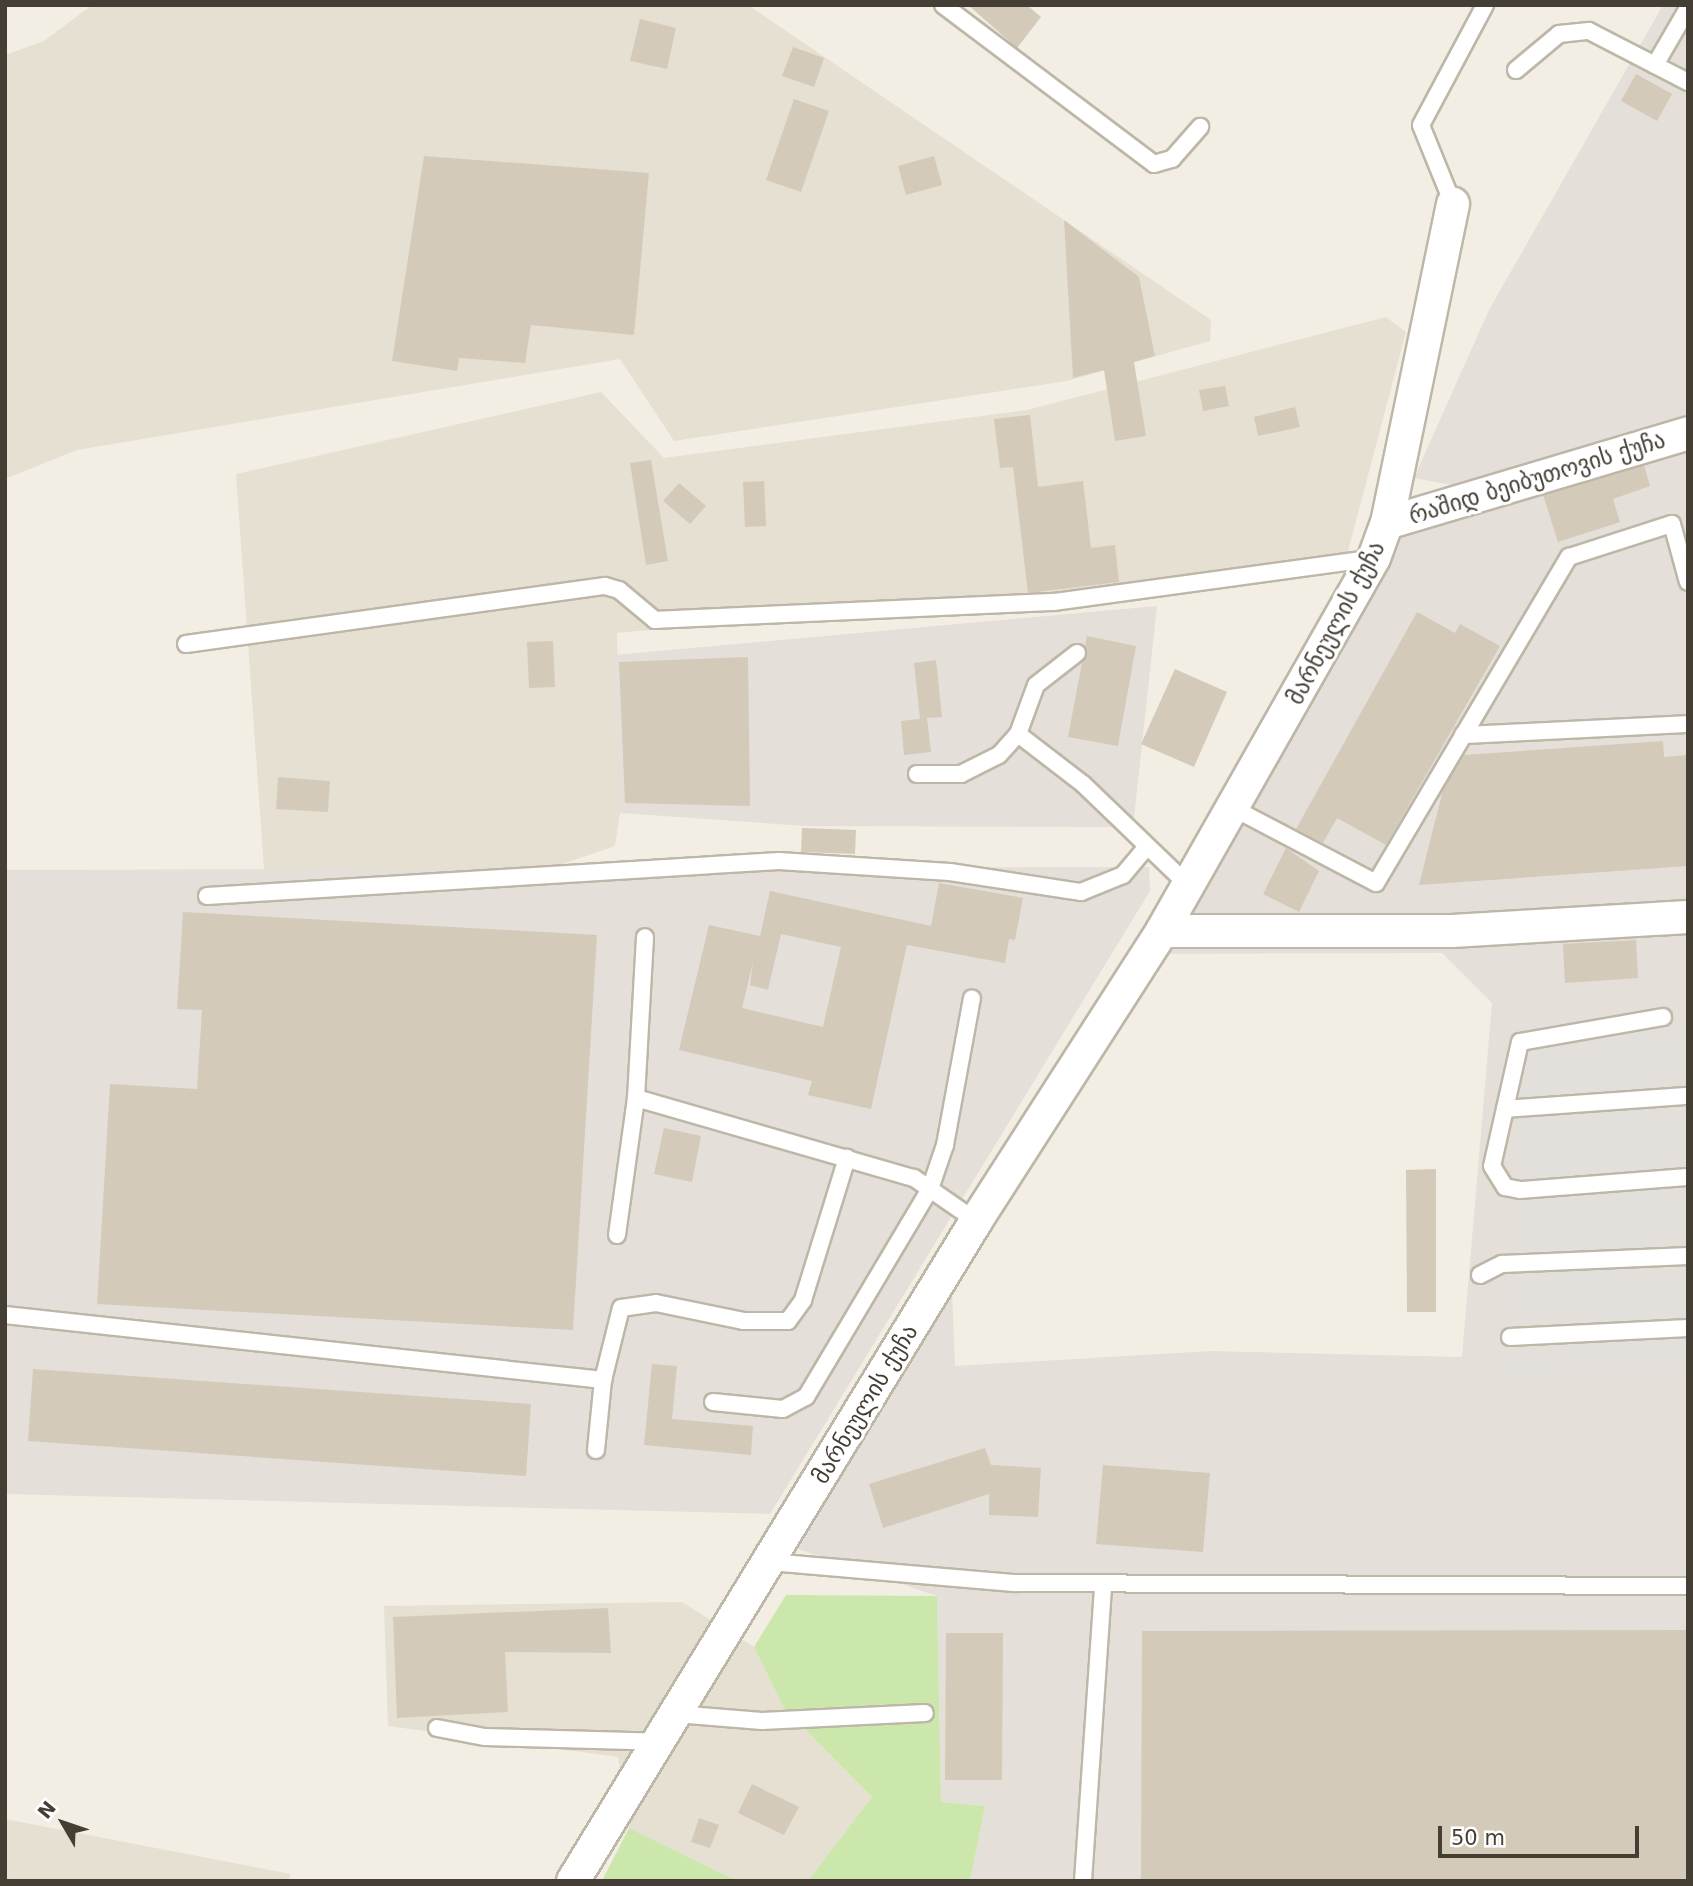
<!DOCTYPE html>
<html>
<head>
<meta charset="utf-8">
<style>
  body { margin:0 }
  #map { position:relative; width:1693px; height:1886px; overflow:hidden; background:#f2eee4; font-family:"DejaVu Sans","Noto Sans Georgian",sans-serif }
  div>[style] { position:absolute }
  .residential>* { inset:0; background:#e6e0d2 }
  .industrial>* { inset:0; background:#e4dfd9 }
  .green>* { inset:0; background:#cbe7ac }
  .parking>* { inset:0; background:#e3e0dc }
  .building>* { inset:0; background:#d4cab9 }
  .roads { filter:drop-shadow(2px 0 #beb6a6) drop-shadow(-2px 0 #beb6a6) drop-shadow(0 2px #beb6a6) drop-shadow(0 -2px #beb6a6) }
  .service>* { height:16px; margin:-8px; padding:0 8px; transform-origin:8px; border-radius:8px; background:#fff }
  .minor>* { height:32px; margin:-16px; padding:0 16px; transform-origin:16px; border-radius:16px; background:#fff }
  span { translate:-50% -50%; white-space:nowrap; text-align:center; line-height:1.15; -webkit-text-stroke:6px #fff; paint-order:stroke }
  .street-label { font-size:23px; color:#443e34 }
  .frame { position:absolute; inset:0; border:7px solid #443e34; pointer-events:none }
  .north { position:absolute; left:28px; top:1788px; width:70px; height:70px; -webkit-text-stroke:5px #fff; paint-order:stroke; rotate:309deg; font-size:19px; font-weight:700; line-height:28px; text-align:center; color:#443e34 }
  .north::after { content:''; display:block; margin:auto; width:24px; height:32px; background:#443e34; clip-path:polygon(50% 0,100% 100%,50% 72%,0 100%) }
  .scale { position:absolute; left:1438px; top:1826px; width:201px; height:32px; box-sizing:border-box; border:4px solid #443e34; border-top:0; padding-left:9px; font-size:21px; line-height:24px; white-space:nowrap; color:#443e34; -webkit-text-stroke:5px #fff; paint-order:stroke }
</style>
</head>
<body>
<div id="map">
  <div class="residential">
    <div style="clip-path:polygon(92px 5px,748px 5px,1211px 320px,1210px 341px,1067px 381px,674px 441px,620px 359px,77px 450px,5px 479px,5px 55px,44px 41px)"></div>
    <div style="clip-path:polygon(1386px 317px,1406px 332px,1344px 566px,617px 633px,620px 813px,615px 846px,548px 869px,264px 869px,236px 474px,601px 392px,664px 458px,1027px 410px)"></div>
    <div style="clip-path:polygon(682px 1602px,754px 1647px,784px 1708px,872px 1797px,808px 1881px,737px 1881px,629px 1828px,618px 1757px,388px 1726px,384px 1606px)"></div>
    <div style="clip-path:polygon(5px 1819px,291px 1874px,287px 1881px,5px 1881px)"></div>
  </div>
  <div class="industrial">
    <div style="clip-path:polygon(1663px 5px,1688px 5px,1688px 416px,1457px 486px,1414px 478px,1489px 310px)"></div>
    <div style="clip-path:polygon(1688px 442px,1688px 1881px,970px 1881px,985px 1806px,941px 1802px,937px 1596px,798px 1549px,952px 1290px,955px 1366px,1211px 1351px,1462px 1357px,1492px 1003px,1442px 953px,1160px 954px,1398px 531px)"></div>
    <div style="clip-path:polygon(1157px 606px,1133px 827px,805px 826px,620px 813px,614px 655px)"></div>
    <div style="clip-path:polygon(1149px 867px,1150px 891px,770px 1514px,5px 1494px,5px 870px)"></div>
  </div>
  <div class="green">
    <div style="clip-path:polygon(786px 1595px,937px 1596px,941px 1802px,985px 1806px,970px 1881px,808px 1881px,872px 1797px,784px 1708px,754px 1647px)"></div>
    <div style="clip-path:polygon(629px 1828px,737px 1881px,602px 1881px)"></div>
  </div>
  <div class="parking">
    <div style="clip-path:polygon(1688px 1018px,1688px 1371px,1504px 1376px,1524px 1022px)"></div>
  </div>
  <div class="building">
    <div style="clip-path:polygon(968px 5px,1027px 5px,1041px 17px,1017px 48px)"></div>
    <div style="clip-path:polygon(640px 19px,676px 28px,667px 69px,630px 61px)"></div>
    <div style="clip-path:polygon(793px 47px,824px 58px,814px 87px,782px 76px)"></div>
    <div style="clip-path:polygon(1636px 74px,1672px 94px,1657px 121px,1621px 101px)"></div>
    <div style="clip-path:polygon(794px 99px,829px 111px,801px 192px,766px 180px)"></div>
    <div style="clip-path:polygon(424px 156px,649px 173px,634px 335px,531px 325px,525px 363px,459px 358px,457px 371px,392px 361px)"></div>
    <div style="clip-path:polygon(934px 156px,942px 185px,906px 195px,898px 166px)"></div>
    <div style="clip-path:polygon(1064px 220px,1139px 277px,1155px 356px,1134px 362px,1146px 436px,1115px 441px,1104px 370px,1073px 378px)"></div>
    <div style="clip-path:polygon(1225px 386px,1229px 406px,1203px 411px,1199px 390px)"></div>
    <div style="clip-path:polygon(1295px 407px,1300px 427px,1258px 436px,1254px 417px)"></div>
    <div style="clip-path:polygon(1030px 415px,1038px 487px,1083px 481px,1091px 548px,1115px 545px,1119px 582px,1028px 593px,1013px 467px,1000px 468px,994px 419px)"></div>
    <div style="clip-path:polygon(651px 460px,668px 561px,646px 565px,630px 463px)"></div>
    <div style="clip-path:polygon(1644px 465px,1650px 486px,1613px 499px,1620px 522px,1558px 542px,1543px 495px)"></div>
    <div style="clip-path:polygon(764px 481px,766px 526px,745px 527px,743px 482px)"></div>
    <div style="clip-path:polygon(679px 483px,706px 506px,690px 524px,663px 501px)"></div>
    <div style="clip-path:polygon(1417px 612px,1455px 633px,1460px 624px,1500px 646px,1386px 845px,1337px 818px,1323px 843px,1296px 829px)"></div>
    <div style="clip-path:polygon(1087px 636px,1136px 646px,1118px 746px,1068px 737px)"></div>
    <div style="clip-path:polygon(553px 641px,555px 687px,529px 688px,527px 642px)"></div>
    <div style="clip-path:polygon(748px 657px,750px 806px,625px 803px,619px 662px)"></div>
    <div style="clip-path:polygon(936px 660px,942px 717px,927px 718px,931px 752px,904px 755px,901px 721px,920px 719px,914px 663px)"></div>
    <div style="clip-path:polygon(1175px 669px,1227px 692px,1194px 767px,1141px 744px)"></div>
    <div style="clip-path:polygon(1663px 741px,1664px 757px,1688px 755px,1688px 866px,1419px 885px,1443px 790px,1464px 755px)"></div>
    <div style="clip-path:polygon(278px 777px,330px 781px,328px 812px,276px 809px)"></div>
    <div style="clip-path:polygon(802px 828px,856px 830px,855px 854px,801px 852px)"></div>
    <div style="clip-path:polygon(1286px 848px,1319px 871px,1299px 912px,1263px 894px)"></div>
    <div style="clip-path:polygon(evenodd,939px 883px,1023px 898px,1015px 940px,1009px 939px,1005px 963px,907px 945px,871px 1109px,808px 1095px,812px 1081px,679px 1050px,709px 925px,760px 936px,770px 891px,931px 926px,939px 883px,781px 934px,841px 947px,823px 1027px,742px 1008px,753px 962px,750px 985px,768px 990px,781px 934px)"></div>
    <div style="clip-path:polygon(183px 912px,597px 935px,573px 1330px,97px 1304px,110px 1084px,197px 1089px,202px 1010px,177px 1009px)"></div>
    <div style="clip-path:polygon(1636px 940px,1638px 978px,1565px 983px,1563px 944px)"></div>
    <div style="clip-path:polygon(664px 1128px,701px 1136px,692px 1182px,654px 1174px)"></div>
    <div style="clip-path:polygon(1436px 1169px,1436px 1312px,1407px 1312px,1406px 1170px)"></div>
    <div style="clip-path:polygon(652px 1364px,677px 1366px,672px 1419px,753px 1426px,751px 1455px,644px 1445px)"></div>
    <div style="clip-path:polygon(33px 1369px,531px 1404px,526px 1476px,28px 1441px)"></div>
    <div style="clip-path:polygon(985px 1448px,991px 1465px,1041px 1468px,1038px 1517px,989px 1515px,989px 1494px,883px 1528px,869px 1484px)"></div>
    <div style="clip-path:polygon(1103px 1465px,1210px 1473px,1203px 1552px,1096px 1544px)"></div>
    <div style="clip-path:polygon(608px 1608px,611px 1653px,505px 1652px,508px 1712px,397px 1718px,393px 1617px)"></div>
    <div style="clip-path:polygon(1688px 1630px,1688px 1881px,1141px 1881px,1142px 1631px)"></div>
    <div style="clip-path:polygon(946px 1633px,1003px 1633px,1002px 1780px,945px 1780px)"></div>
    <div style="clip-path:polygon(752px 1784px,799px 1807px,784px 1835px,738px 1813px)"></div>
    <div style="clip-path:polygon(699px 1818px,719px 1825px,710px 1848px,691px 1842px)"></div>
  </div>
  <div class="roads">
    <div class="service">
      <div style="left:943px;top:5px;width:264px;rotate:37deg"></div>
      <div style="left:1154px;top:164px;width:19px;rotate:-16deg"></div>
      <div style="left:1172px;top:159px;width:43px;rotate:-48.8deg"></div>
      <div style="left:1655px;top:65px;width:66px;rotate:-59.9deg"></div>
      <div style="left:1516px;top:70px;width:56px;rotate:-39.9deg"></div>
      <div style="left:1559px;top:34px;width:30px;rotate:-6deg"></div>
      <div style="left:1589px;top:31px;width:111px;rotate:27.3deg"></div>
      <div style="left:1453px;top:204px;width:85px;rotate:-112.1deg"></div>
      <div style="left:1421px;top:125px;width:136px;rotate:-61.9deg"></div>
      <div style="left:186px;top:644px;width:423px;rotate:-7.9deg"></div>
      <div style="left:605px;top:586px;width:15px;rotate:16deg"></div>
      <div style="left:619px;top:590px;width:47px;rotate:39.8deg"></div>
      <div style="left:655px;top:620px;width:399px;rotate:-2.6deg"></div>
      <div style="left:1054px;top:602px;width:323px;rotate:-7.8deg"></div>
      <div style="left:1018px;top:734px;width:52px;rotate:-69.8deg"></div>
      <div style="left:1036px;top:685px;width:52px;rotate:-38deg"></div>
      <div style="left:1463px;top:735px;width:225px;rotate:-2.8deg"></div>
      <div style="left:917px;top:774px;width:44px"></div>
      <div style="left:961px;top:774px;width:42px;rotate:-26.6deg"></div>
      <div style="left:999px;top:755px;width:28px;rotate:-48deg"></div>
      <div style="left:1018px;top:734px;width:82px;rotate:37.6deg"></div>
      <div style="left:1083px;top:784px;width:141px;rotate:43.9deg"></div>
      <div style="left:1235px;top:809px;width:159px;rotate:27.7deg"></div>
      <div style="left:1376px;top:883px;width:379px;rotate:-59.4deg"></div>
      <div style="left:1569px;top:557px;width:108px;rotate:-17.8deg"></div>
      <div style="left:1672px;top:524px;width:60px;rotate:74.6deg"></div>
      <div style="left:207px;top:896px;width:573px;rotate:-3.5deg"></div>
      <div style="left:779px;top:861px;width:171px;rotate:3.7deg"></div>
      <div style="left:950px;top:872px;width:133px;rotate:8.7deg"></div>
      <div style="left:1081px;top:892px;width:45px;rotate:-22deg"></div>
      <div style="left:1123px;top:875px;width:35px;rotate:-50deg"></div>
      <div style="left:1663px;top:1017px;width:145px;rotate:170.1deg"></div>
      <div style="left:1520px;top:1042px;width:127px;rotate:102.7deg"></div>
      <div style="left:1492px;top:1166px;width:25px;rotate:58deg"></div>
      <div style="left:1505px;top:1187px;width:16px;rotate:11deg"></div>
      <div style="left:1521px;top:1190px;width:168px;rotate:-4.5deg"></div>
      <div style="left:636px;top:1098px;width:289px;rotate:16.1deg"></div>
      <div style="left:914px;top:1178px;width:75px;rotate:34.7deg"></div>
      <div style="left:1505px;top:1109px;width:183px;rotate:-4.1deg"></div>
      <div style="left:617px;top:1235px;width:138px;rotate:-82.1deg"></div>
      <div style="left:636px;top:1098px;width:161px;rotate:-86.8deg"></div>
      <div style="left:1480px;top:1275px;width:25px;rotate:-27deg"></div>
      <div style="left:1502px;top:1264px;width:186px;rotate:-2.5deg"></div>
      <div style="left:5px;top:1315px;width:602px;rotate:6.2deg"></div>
      <div style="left:603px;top:1380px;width:74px;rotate:-76deg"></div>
      <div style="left:621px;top:1308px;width:35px;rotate:-8deg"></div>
      <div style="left:656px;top:1303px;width:90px;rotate:11.6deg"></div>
      <div style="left:744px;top:1321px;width:44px"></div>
      <div style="left:788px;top:1321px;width:26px;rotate:-54deg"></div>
      <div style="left:803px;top:1300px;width:149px;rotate:-72.8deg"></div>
      <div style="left:1510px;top:1337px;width:178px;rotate:-2.9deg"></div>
      <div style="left:713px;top:1402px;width:70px;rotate:5.7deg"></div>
      <div style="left:783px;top:1409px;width:26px;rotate:-28deg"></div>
      <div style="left:806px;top:1397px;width:242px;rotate:-59.2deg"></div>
      <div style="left:930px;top:1189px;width:46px;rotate:-71.2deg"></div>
      <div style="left:945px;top:1145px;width:149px;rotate:-79.6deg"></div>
      <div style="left:596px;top:1450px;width:70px;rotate:-84.3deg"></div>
      <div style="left:769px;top:1562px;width:246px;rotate:4.9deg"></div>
      <div style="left:1014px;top:1583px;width:674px;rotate:0.26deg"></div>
      <div style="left:676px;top:1714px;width:86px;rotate:4.7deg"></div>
      <div style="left:762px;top:1721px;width:163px;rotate:-2.8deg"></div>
      <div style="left:437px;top:1728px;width:49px;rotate:10.6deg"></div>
      <div style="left:485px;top:1737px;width:174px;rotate:1.6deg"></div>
      <div style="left:1083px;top:1881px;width:297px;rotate:-86.1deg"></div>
    </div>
    <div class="minor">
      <div style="left:1387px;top:523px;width:314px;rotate:-16.6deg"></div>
      <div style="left:1162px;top:931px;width:290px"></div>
      <div style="left:1452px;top:931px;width:236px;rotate:-3.4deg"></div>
      <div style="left:573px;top:1881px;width:773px;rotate:-58.59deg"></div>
      <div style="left:976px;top:1221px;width:345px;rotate:-57.3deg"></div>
      <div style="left:1162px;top:931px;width:429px;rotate:-60.4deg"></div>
      <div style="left:1374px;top:558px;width:37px;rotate:-70deg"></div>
      <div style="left:1387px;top:523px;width:326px;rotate:-78.3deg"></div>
    </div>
  </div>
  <div class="street-label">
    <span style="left:1537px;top:478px;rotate:-17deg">რაშიდ ბეიბუთოვის ქუჩა</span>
    <span style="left:1336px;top:623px;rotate:-62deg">მარნეულის ქუჩა</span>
    <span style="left:865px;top:1404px;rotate:-59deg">მარნეულის ქუჩა</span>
  </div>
  <div class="frame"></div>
  <div class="north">N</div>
  <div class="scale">50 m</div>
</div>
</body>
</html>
